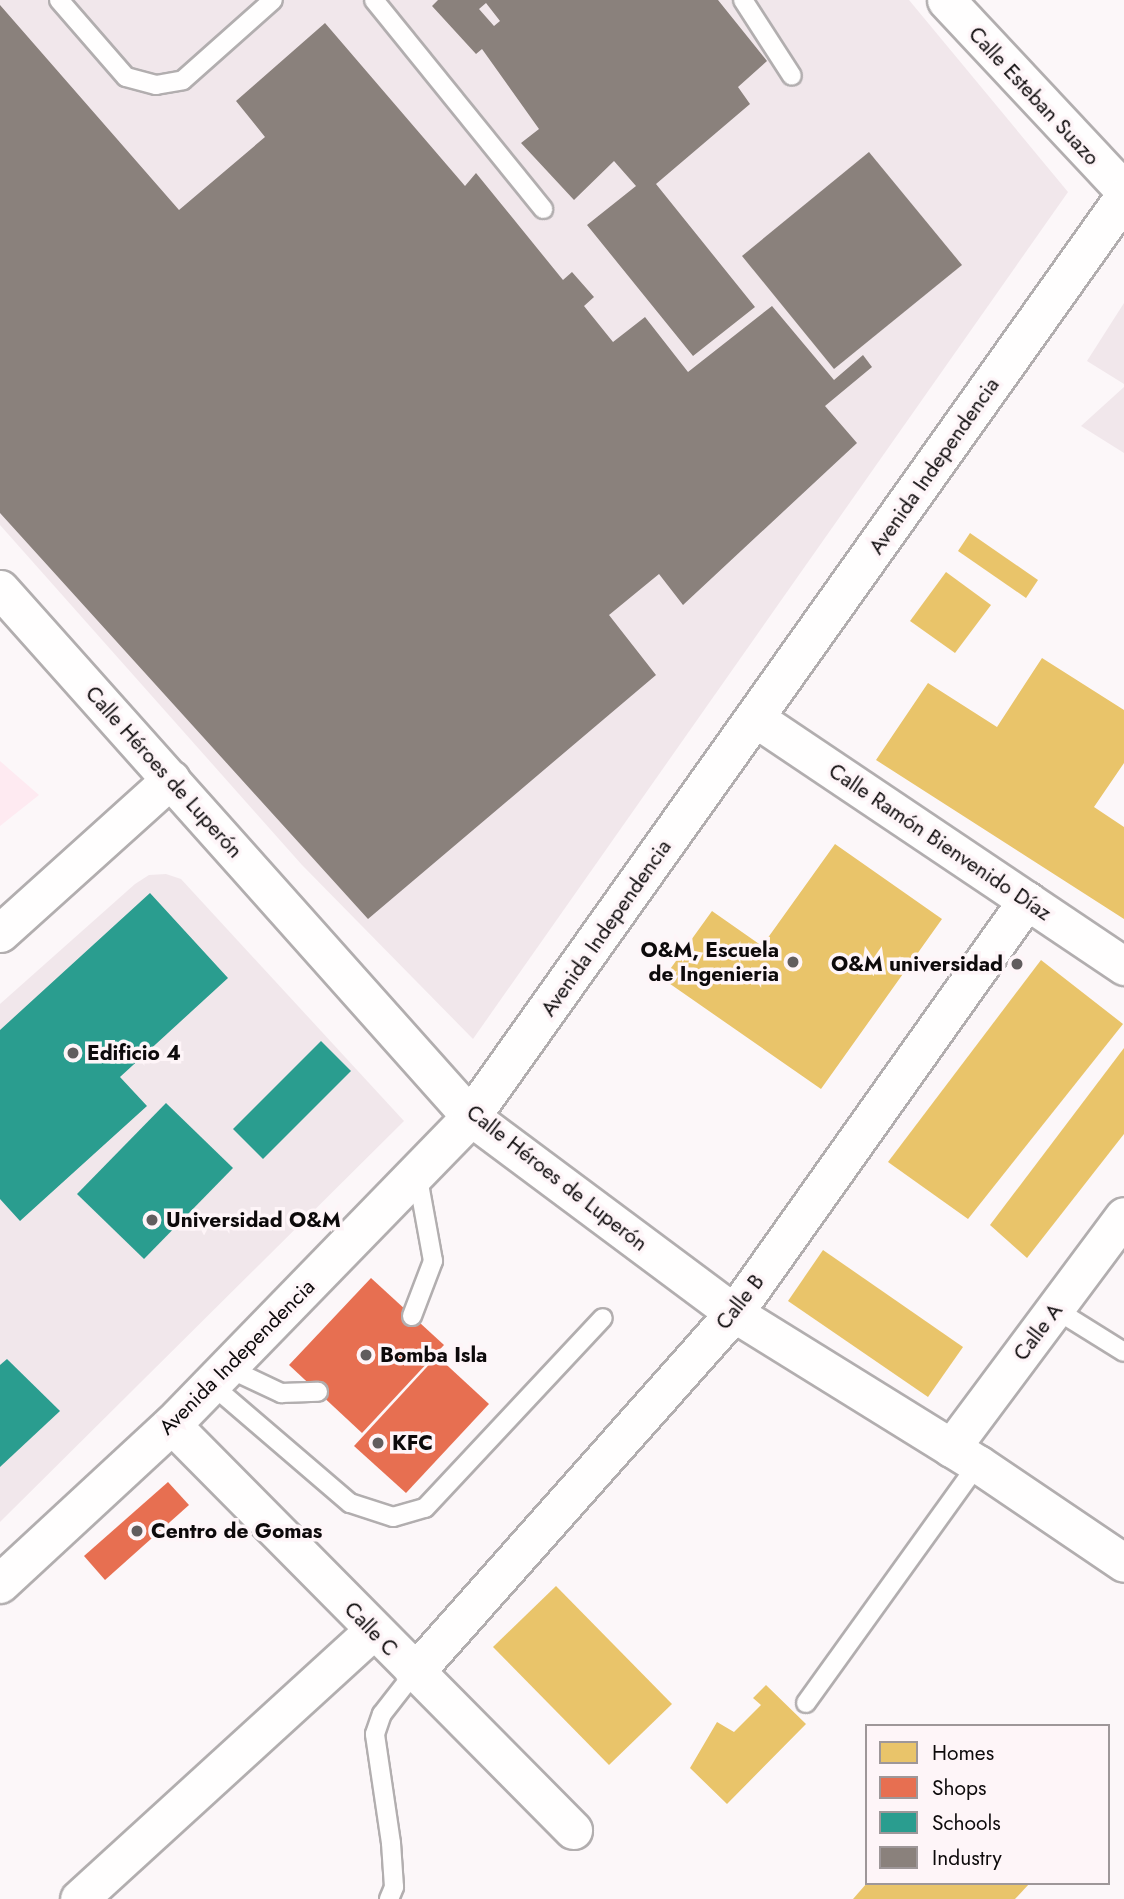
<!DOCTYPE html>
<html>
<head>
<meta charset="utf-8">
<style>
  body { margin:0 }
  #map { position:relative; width:1124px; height:1899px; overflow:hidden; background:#fcf7f9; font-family:Jost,sans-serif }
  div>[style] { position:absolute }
  .built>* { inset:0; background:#f1e7eb }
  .green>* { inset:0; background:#feeaf1 }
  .homes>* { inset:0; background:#e9c46a }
  .shops>* { inset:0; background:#e76f51 }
  .schools>* { inset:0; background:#2a9d8f }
  .industry>* { inset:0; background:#8a817c }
  .roads { filter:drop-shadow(2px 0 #b2aeaf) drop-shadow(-2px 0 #b2aeaf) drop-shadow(0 2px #b2aeaf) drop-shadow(0 -2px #b2aeaf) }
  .lane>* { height:18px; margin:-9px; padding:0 9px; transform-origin:9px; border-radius:9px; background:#fffefe }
  .street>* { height:37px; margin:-18.5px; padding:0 18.5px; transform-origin:18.5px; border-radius:18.5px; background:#fffefe }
  .secondary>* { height:38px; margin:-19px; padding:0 19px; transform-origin:19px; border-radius:19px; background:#fffefe }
  .dots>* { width:19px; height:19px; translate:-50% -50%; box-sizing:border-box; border:4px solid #fef5f8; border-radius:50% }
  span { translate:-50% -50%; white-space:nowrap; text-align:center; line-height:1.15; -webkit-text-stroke:7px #fef5f8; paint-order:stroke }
  .street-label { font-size:21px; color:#0d0a0b }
  .poi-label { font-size:21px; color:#0d0a0b; font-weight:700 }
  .right { translate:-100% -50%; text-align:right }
  .left { translate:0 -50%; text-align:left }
  .legend { position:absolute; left:865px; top:1724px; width:245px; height:161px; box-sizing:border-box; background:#fef5f8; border:2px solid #9e9799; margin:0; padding:9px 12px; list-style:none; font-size:21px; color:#0d0a0b }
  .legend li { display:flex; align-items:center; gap:14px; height:35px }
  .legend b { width:35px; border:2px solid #9e9799 }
</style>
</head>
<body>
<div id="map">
  <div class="built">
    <div style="clip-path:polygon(0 0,909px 0,1068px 192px,473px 1039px,302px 865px,0 525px)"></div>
    <div style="clip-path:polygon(1124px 303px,1124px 384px,1087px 361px)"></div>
    <div style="clip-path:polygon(1124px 387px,1124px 453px,1081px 426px)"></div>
    <div style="clip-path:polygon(166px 874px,181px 879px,404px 1121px,0 1522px,0 1004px,135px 884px,149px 875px)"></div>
  </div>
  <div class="green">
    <div style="clip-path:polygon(0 761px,39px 795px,0 826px)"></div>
  </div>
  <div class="homes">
    <div style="clip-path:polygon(970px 533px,1038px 580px,1026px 598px,958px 551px)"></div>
    <div style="clip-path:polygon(946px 572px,991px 605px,955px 653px,910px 621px)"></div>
    <div style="clip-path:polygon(1042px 658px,1124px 710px,1124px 763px,1094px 807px,1124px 827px,1124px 919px,876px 760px,928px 683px,997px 727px)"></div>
    <div style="clip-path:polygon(835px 844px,942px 919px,821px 1089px,663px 979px,712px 911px,762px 946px)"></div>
    <div style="clip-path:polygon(1041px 960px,1123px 1024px,968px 1219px,888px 1162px)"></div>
    <div style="clip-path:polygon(1124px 1048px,1124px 1134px,1027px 1258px,990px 1225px)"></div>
    <div style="clip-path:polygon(823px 1250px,963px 1347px,928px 1397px,788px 1301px)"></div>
    <div style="clip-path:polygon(556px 1586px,672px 1704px,609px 1765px,493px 1647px)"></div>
    <div style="clip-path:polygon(766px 1685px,806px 1724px,727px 1804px,690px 1768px,717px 1722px,734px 1732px,761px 1705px,753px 1698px)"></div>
    <div style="clip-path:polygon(867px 1883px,1030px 1883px,1015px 1899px,853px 1899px)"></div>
  </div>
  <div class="shops">
    <div style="clip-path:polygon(371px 1278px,444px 1345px,362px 1433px,289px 1365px)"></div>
    <div style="clip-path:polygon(437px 1356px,489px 1404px,406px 1493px,354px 1446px)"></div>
    <div style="clip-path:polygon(168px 1482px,189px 1505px,105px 1580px,84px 1556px)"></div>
  </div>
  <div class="schools">
    <div style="clip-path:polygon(150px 893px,228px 978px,120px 1077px,147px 1106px,20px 1221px,0 1199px,0 1030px)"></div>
    <div style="clip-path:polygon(321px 1041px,351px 1071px,263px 1159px,233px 1129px)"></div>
    <div style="clip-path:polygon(166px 1103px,233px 1168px,144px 1259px,77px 1194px)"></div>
    <div style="clip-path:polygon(7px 1359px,60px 1411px,0 1467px,0 1365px)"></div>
  </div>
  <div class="industry">
    <div style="clip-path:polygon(evenodd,438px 0,718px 0,767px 61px,738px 87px,750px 104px,656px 184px,755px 307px,693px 356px,587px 225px,636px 186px,614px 161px,574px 200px,521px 143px,539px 129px,482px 49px,476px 54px,432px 6px,438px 0,486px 3px,500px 21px,494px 26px,479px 9px,486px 3px)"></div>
    <div style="clip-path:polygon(0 5px,179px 210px,265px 137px,236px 101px,325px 23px,465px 186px,476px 173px,563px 280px,572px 272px,594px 297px,584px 306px,613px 342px,645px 317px,688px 372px,772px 306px,834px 380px,863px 355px,872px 367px,825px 406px,857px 443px,683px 605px,659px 574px,609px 615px,656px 675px,368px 919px,0 513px)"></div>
    <div style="clip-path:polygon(869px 152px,962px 265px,834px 369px,742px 256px)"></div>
  </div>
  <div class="roads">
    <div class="lane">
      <div style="left:59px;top:0;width:102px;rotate:49deg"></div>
      <div style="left:126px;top:77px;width:31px;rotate:15deg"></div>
      <div style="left:156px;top:85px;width:27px;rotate:-10deg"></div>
      <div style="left:183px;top:80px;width:120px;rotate:-41.6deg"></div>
      <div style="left:374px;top:0;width:269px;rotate:51deg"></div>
      <div style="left:743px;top:0;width:90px;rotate:57.2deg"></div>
      <div style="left:1055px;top:1309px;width:81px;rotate:31.9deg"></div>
      <div style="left:412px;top:1316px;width:59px;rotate:-69.1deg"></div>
      <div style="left:433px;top:1261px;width:89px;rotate:-100.3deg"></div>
      <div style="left:228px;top:1368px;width:59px;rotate:25.3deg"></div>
      <div style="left:281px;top:1393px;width:37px;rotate:-2deg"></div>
      <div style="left:211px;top:1384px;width:183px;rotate:40.6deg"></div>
      <div style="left:350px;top:1503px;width:45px;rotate:18deg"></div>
      <div style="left:393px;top:1517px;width:33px;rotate:-16deg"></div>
      <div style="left:425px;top:1508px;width:260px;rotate:-46.9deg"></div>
      <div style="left:806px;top:1703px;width:294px;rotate:-54.3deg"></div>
      <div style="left:389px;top:1899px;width:13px;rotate:-67deg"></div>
      <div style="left:394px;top:1887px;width:44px;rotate:-93.9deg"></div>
      <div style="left:391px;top:1843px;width:110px;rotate:-98.4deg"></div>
      <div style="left:375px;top:1734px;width:21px;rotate:-71deg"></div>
      <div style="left:382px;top:1714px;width:52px;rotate:-52deg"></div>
    </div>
    <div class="street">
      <div style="left:946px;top:0;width:260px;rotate:46.9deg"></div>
      <div style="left:0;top:589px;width:708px;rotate:48.27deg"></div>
      <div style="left:471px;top:1117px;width:328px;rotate:36.7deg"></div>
      <div style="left:734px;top:1313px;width:287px;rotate:31.8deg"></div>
      <div style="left:978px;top:1464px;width:176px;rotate:34.1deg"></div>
      <div style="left:755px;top:718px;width:445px;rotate:33.9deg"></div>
      <div style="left:0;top:933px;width:230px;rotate:-42deg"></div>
      <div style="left:172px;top:1425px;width:570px;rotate:45.28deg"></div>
      <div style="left:951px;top:1448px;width:289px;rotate:-53.3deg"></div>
      <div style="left:414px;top:1673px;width:482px;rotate:-48.4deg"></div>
      <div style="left:734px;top:1313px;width:506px;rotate:-54.65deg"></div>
      <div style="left:79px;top:1899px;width:398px;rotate:-42.4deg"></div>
    </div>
    <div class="secondary">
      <div style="left:0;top:1584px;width:234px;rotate:-42.8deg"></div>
      <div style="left:172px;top:1425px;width:429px;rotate:-45.8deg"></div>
      <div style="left:471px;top:1117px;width:1127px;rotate:-54.6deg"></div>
    </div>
  </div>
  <div class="dots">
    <div style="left:793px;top:962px;background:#615d5e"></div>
    <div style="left:1017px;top:964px;background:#615d5e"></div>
    <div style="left:73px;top:1053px;background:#615d5e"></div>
    <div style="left:152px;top:1220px;background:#615d5e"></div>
    <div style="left:366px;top:1355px;background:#615d5e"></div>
    <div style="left:378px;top:1443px;background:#615d5e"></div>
    <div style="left:137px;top:1531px;background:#615d5e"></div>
  </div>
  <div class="street-label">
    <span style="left:1034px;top:96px;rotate:47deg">Calle Esteban Suazo</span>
    <span style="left:934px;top:466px;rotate:-55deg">Avenida Independencia</span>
    <span style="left:164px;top:772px;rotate:48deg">Calle Héroes de Luperón</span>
    <span style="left:940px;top:842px;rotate:34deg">Calle Ramón Bienvenido Díaz</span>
    <span style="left:606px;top:928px;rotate:-55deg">Avenida Independencia</span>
    <span style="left:557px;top:1178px;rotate:38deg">Calle Héroes de Luperón</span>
    <span style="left:740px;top:1302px;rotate:-52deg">Calle B</span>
    <span style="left:1038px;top:1332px;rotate:-53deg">Calle A</span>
    <span style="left:237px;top:1357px;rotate:-45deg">Avenida Independencia</span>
    <span style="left:371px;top:1629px;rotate:46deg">Calle C</span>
  </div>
  <div class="poi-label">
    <span class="right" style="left:779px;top:962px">O&amp;M, Escuela<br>de Ingenieria</span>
    <span class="right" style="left:1003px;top:964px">O&amp;M universidad</span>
    <span class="left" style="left:87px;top:1053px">Edificio 4</span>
    <span class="left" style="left:166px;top:1220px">Universidad O&amp;M</span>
    <span class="left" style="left:380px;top:1355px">Bomba Isla</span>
    <span class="left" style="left:392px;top:1443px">KFC</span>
    <span class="left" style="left:151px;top:1531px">Centro de Gomas</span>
  </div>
  <ul class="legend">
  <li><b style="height:19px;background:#e9c46a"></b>Homes</li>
  <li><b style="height:19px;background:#e76f51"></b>Shops</li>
  <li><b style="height:19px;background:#2a9d8f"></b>Schools</li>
  <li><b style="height:19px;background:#8a817c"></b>Industry</li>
  </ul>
</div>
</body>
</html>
